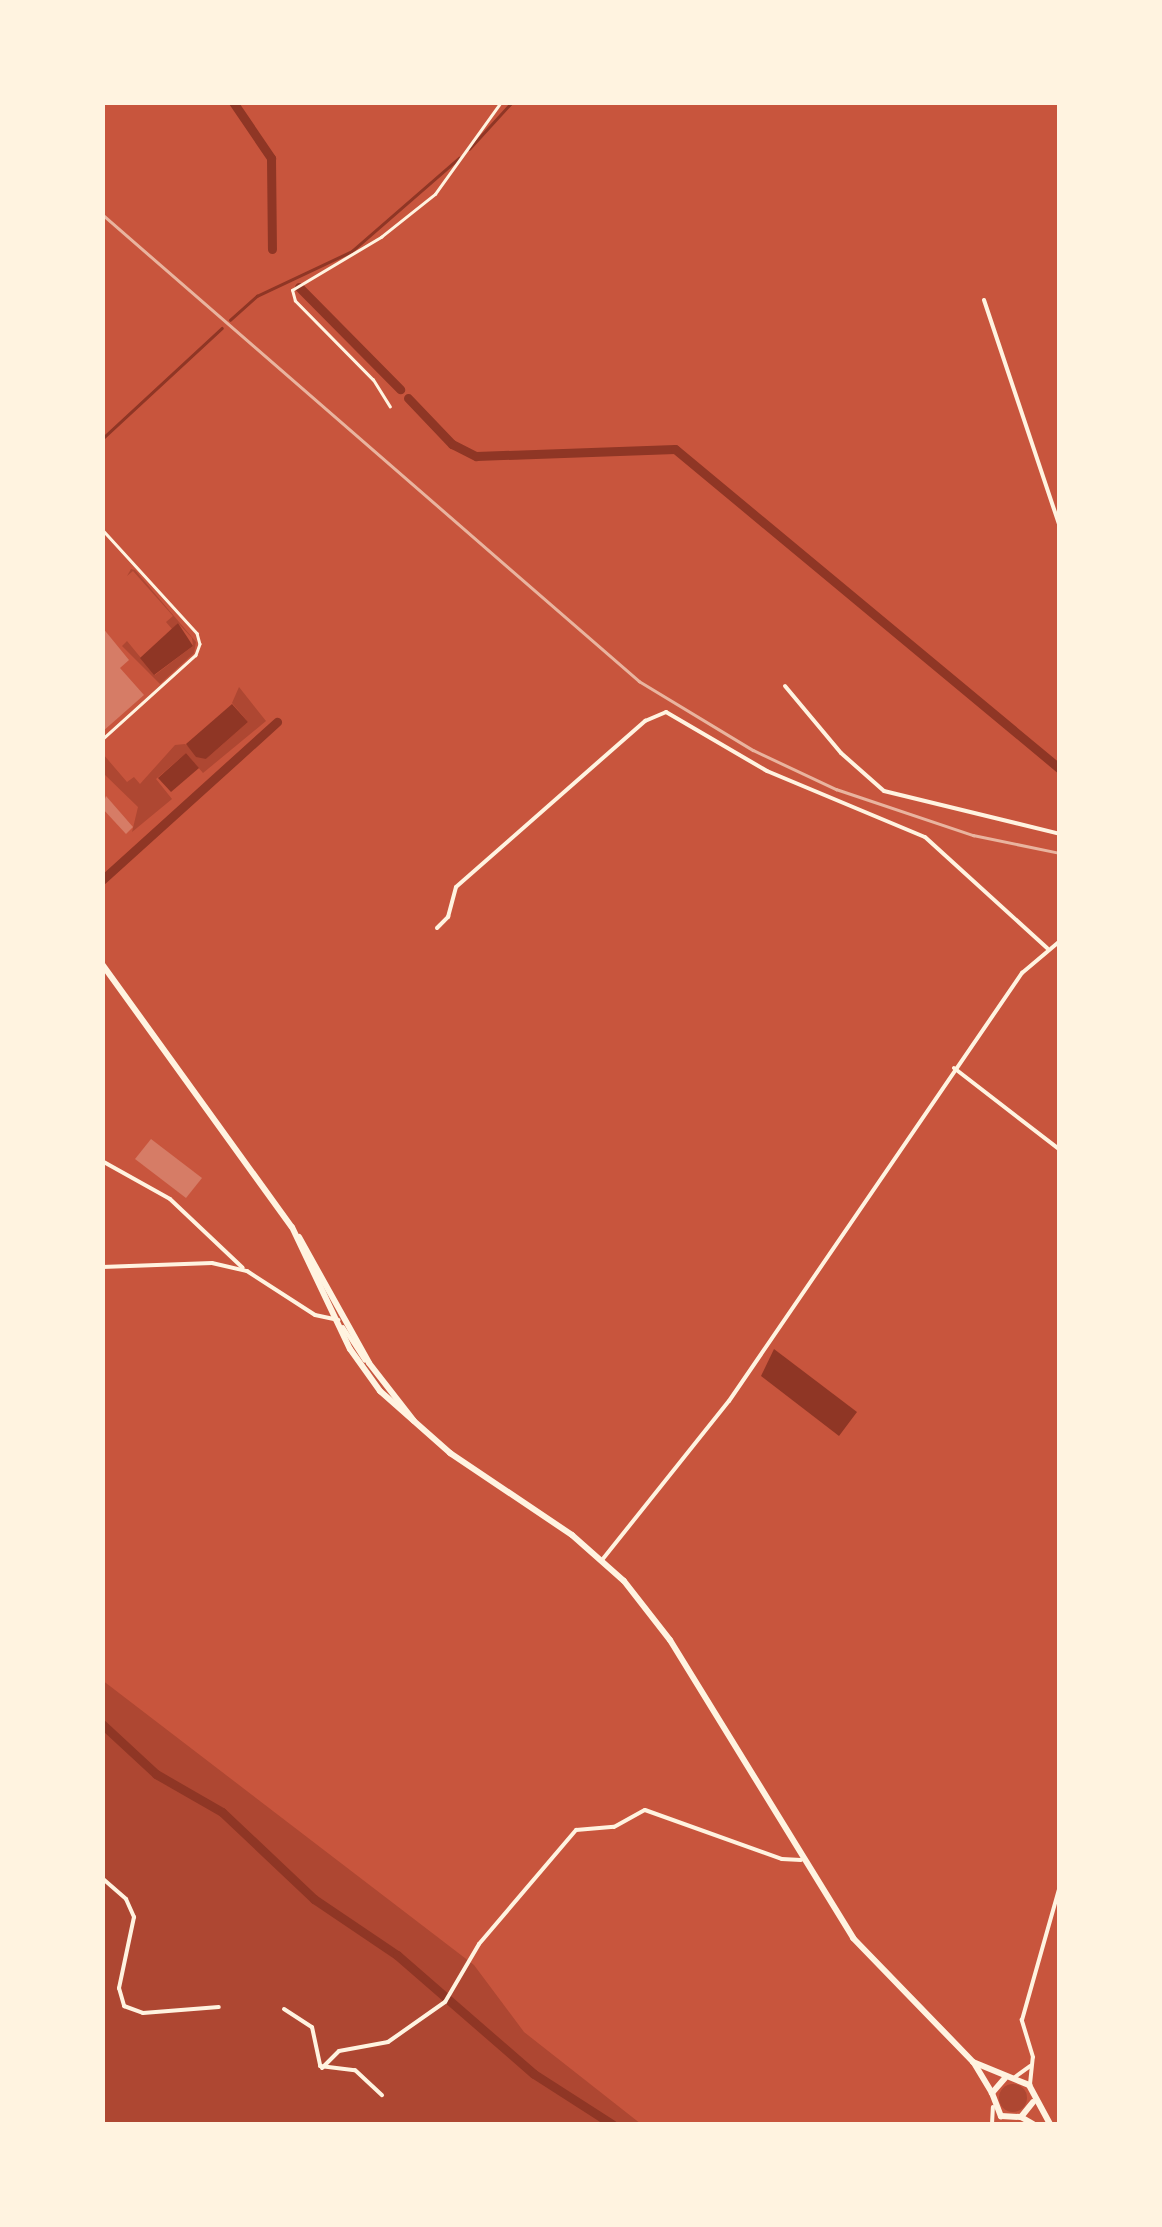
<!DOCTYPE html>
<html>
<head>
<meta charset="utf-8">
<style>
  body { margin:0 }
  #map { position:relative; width:1162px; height:2227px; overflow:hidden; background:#c8553d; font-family:Lora,serif }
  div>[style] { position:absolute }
  .green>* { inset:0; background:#ae4732 }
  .round { border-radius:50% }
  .water>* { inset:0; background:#8f3625 }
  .stream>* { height:2.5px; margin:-1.25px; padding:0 1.25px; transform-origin:1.25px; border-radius:1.25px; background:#8f3625 }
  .canal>* { height:9px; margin:-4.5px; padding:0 4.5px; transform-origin:4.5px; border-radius:4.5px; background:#8f3625 }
  .building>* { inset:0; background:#d67c66 }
  .path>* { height:2.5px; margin:-1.25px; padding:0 1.25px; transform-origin:1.25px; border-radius:1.25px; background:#fff3e0 }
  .service>* { height:2.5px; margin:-1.25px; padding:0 1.25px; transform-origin:1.25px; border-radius:1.25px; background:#fff3e0 }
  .minor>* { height:4px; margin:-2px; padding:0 2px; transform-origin:2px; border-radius:2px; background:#fff3e0 }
  .primary>* { height:6px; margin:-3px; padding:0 3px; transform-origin:3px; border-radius:3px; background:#fff3e0 }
  .rail>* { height:2.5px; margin:-1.25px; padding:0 1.25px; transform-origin:1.25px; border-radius:1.25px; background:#e9b49f }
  span { translate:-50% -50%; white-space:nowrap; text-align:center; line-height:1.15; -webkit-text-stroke:10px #fff3e0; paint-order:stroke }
  .frame { position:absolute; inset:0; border:105px solid #fff3e0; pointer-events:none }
</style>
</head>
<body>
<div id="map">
  <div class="green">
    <div style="clip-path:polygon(131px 569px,135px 570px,196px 642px,194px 653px,160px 684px,122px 646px,127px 641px,155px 675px,193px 646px,192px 638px,178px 623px,172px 629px,166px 622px,173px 616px,133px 571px,127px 576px)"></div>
    <div style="clip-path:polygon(239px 687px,266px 721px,203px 773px,186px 753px,156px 779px,172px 799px,132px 832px,138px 807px,103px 773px,103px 754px,127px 782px,134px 777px,140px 784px,175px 745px,185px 744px,206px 759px,248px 722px,232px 703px)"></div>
    <div style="clip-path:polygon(102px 1680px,474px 1965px,524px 2032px,641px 2124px,103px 2124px)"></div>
    <div class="round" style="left:999px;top:2084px;width:28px;height:28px"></div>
  </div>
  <div class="water">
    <div style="clip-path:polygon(178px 623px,193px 646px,154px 675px,140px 658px)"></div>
    <div style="clip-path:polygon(232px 704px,248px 722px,206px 759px,196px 757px,186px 744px)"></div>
    <div style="clip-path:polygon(186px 753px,199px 768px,171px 792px,158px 778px)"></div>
    <div style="clip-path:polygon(774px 1349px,857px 1412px,839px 1436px,761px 1376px)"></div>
  </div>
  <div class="stream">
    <div style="left:469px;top:149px;width:64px;rotate:-47.5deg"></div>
    <div style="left:230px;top:320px;width:36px;rotate:-42deg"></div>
    <div style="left:257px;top:296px;width:105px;rotate:-25.3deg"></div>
    <div style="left:352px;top:251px;width:142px;rotate:-41deg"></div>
    <div style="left:102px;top:439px;width:163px;rotate:-42.8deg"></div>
  </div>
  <div class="canal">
    <div style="left:233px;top:102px;width:68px;rotate:55.8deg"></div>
    <div style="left:271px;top:158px;width:91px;rotate:89.4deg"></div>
    <div style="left:299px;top:287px;width:144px;rotate:45.3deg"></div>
    <div style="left:408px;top:398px;width:64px;rotate:46.3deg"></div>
    <div style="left:452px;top:444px;width:27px;rotate:27deg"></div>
    <div style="left:476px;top:456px;width:199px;rotate:-2deg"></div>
    <div style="left:675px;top:449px;width:501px;rotate:39.73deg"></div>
    <div style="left:102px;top:880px;width:236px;rotate:-42.1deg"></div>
    <div style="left:102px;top:1724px;width:74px;rotate:42.8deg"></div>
    <div style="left:156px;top:1774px;width:76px;rotate:29.9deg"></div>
    <div style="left:222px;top:1812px;width:127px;rotate:43.4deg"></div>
    <div style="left:314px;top:1899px;width:100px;rotate:34deg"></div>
    <div style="left:397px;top:1955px;width:181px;rotate:41deg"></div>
    <div style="left:534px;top:2074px;width:93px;rotate:32.7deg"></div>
  </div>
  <div class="building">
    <div style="clip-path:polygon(102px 627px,129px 660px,120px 668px,144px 695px,102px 732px)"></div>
    <div style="clip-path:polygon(106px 796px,133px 827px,126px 834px,102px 808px)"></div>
    <div style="clip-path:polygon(151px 1139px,202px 1178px,186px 1198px,135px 1159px)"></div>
  </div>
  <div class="path">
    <div style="left:390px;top:407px;width:32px;rotate:-122deg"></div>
    <div style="left:373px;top:380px;width:111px;rotate:-134.6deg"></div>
    <div style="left:295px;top:301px;width:11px;rotate:-105deg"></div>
    <div style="left:292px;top:290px;width:104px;rotate:-30.8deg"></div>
    <div style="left:381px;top:237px;width:69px;rotate:-38.5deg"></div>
    <div style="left:435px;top:194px;width:113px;rotate:-54.3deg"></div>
  </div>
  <div class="service">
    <div style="left:102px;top:529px;width:141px;rotate:47.6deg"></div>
    <div style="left:197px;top:633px;width:11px;rotate:75deg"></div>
    <div style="left:200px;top:644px;width:12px;rotate:110deg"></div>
    <div style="left:196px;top:655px;width:127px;rotate:137.9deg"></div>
  </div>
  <div class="minor">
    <div style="left:984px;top:300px;width:239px;rotate:71.5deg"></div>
    <div style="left:785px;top:686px;width:87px;rotate:50.1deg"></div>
    <div style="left:841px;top:753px;width:57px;rotate:41.5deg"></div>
    <div style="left:884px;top:791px;width:181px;rotate:13.7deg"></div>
    <div style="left:437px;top:928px;width:16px;rotate:-45deg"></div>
    <div style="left:448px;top:917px;width:31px;rotate:-75deg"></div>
    <div style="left:456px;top:887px;width:252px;rotate:-41.3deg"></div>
    <div style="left:645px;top:721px;width:23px;rotate:-23deg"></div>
    <div style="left:666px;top:712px;width:117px;rotate:30.3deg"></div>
    <div style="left:767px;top:771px;width:171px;rotate:22.7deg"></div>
    <div style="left:925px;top:837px;width:165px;rotate:42.3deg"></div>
    <div style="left:954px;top:1068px;width:134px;rotate:37.7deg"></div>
    <div style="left:102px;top:1161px;width:78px;rotate:29.2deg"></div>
    <div style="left:170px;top:1199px;width:100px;rotate:43.4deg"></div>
    <div style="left:102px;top:1267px;width:110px;rotate:-2.1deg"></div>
    <div style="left:212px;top:1263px;width:36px;rotate:13deg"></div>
    <div style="left:247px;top:1271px;width:81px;rotate:32.9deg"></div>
    <div style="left:315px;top:1315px;width:24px;rotate:12deg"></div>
    <div style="left:343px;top:1327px;width:40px;rotate:57.1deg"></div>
    <div style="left:602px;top:1560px;width:203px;rotate:-51.4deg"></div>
    <div style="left:729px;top:1401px;width:519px;rotate:-55.61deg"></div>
    <div style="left:1022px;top:973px;width:50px;rotate:-40.1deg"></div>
    <div style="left:102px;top:1878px;width:32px;rotate:41deg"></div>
    <div style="left:126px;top:1899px;width:20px;rotate:66deg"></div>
    <div style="left:134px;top:1917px;width:73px;rotate:101.9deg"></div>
    <div style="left:119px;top:1988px;width:19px;rotate:74deg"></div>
    <div style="left:124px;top:2006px;width:20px;rotate:20deg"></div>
    <div style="left:143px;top:2013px;width:76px;rotate:-4.5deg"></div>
    <div style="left:284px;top:2009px;width:33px;rotate:33deg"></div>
    <div style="left:312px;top:2027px;width:40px;rotate:78deg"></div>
    <div style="left:320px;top:2066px;width:35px;rotate:7deg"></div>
    <div style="left:355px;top:2070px;width:37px;rotate:43deg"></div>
    <div style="left:322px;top:2068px;width:24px;rotate:-45deg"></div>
    <div style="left:339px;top:2051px;width:50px;rotate:-10.4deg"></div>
    <div style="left:388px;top:2042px;width:70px;rotate:-35.1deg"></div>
    <div style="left:445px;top:2002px;width:67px;rotate:-59.6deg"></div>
    <div style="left:479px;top:1944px;width:150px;rotate:-49.6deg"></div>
    <div style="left:576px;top:1830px;width:38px;rotate:-5deg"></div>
    <div style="left:614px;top:1827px;width:35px;rotate:-29deg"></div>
    <div style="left:645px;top:1810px;width:145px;rotate:19.7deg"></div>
    <div style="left:782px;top:1859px;width:19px;rotate:3deg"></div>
    <div style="left:1015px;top:2077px;width:19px;rotate:-36deg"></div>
    <div style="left:1030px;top:2084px;width:27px;rotate:-84deg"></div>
    <div style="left:1033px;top:2057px;width:39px;rotate:-107deg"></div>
    <div style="left:1022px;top:2020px;width:139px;rotate:-74.2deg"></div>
    <div style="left:992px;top:2124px;width:17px;rotate:-87deg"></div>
  </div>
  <div class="primary">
    <div style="left:102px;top:964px;width:324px;rotate:54.2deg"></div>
    <div style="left:292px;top:1227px;width:135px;rotate:64.6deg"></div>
    <div style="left:350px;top:1349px;width:52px;rotate:54.5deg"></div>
    <div style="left:380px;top:1391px;width:94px;rotate:41.5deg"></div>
    <div style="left:450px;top:1453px;width:147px;rotate:33.9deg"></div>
    <div style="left:572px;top:1535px;width:69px;rotate:41.5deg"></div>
    <div style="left:624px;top:1581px;width:75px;rotate:52.1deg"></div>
    <div style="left:670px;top:1640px;width:350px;rotate:58.4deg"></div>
    <div style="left:853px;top:1938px;width:173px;rotate:45.9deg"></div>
    <div style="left:973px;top:2062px;width:61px;rotate:22.3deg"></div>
    <div style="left:1029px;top:2085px;width:44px;rotate:61.7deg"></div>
    <div style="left:299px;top:1237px;width:144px;rotate:60.9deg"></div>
    <div style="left:369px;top:1363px;width:73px;rotate:52.2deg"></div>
    <div style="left:974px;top:2063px;width:35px;rotate:59deg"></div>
    <div style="left:1005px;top:2078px;width:20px;rotate:131deg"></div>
    <div style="left:992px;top:2093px;width:25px;rotate:69deg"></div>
    <div style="left:1001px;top:2116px;width:20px;rotate:3deg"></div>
    <div style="left:1021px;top:2117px;width:19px;rotate:-51deg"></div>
    <div style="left:1021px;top:2117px;width:14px;rotate:30deg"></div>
  </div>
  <div class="rail">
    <div style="left:102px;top:214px;width:712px;rotate:41.01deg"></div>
    <div style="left:639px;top:681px;width:133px;rotate:31.2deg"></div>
    <div style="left:753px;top:750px;width:92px;rotate:25.2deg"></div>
    <div style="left:836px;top:789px;width:145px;rotate:18.6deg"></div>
    <div style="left:973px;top:835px;width:89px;rotate:11.7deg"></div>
  </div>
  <div class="frame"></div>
</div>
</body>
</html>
